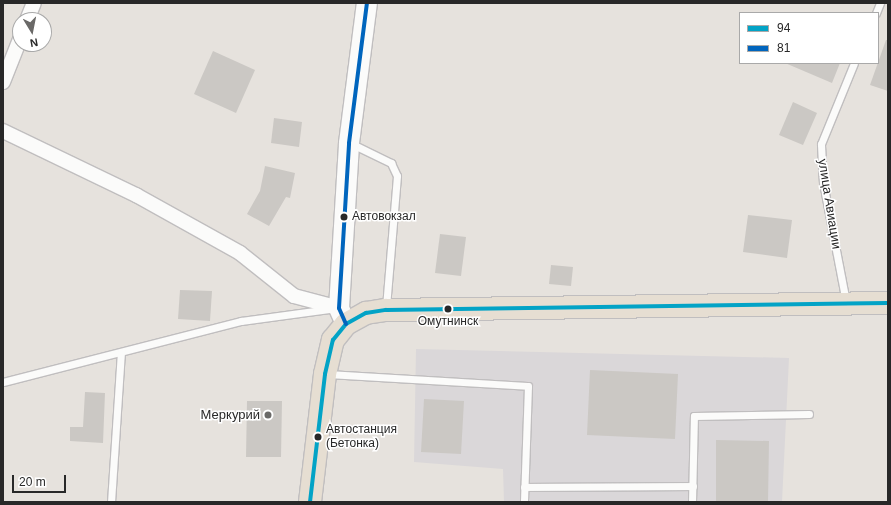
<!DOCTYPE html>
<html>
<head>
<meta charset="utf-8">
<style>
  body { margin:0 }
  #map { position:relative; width:891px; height:505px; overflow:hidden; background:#e6e2dd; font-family:Helvetica,sans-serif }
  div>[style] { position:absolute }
  .industrial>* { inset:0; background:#dad7d9 }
  .building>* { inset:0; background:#cbc8c4 }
  .roads { filter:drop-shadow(1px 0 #c0bebf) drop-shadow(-1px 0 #c0bebf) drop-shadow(0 1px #c0bebf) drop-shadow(0 -1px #c0bebf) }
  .service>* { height:7px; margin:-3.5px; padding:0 3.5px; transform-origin:3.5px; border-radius:3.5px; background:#fbfbfa }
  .minor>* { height:14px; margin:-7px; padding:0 7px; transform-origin:7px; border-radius:7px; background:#fbfbfa }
  .secondary>* { height:20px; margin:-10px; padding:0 10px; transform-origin:10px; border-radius:10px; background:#fbfbfa }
  .trunk>* { height:22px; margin:-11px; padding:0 11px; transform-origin:11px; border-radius:11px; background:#e6ded2 }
  .bus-1>* { height:4px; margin:-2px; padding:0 2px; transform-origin:2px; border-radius:2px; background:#02a3c6 }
  .bus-2>* { height:4px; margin:-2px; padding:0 2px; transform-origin:2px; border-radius:2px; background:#0065bd }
  .dots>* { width:11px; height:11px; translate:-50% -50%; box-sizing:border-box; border:2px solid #fff; border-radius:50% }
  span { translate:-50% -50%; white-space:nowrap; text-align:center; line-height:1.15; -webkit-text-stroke:3px #fff; paint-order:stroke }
  .bus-label { font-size:12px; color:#282828 }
  .left { translate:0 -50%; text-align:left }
  .street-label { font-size:13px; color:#282828 }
  .poi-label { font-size:13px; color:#282828 }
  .right { translate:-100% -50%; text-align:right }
  .frame { position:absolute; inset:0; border:4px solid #282828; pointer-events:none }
  .legend { position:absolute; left:739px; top:12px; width:140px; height:52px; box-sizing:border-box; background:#fff; border:1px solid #a9a9a9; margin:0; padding:5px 7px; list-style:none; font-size:12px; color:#282828 }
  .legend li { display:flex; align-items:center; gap:8px; height:20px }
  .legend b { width:20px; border:1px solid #a9a9a9 }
  .north { position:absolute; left:12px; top:12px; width:40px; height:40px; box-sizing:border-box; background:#fff; border:1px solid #a9a9a9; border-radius:50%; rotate:170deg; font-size:11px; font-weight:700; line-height:16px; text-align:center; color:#282828 }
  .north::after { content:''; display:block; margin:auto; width:14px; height:18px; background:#6a6967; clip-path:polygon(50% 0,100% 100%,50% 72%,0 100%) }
  .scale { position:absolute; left:12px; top:475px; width:54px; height:18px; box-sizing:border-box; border:2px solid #282828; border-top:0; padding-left:5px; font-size:12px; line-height:14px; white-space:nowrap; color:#282828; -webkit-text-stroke:3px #fff; paint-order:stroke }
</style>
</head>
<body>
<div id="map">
  <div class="industrial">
    <div style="clip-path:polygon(416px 349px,789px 358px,782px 502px,504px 502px,503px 469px,414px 462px)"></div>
  </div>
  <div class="building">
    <div style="clip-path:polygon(886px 40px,888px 40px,888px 91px,870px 85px)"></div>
    <div style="clip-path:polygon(213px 51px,255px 70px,236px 113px,194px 94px)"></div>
    <div style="clip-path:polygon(785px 63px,840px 63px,832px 83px)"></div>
    <div style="clip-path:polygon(793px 102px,817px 113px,803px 145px,779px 135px)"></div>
    <div style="clip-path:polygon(274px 118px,302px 122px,299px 147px,271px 143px)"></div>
    <div style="clip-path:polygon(265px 166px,295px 173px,290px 198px,286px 197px,269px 226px,247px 214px,260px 191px)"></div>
    <div style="clip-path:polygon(748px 215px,792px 220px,787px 258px,743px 252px)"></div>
    <div style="clip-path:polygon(440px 234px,466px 237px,461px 276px,435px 273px)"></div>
    <div style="clip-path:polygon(551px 265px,573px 267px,571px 286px,549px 284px)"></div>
    <div style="clip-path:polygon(180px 290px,212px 291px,210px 321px,178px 319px)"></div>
    <div style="clip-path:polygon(590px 370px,678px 374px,675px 439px,587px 435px)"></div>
    <div style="clip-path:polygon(85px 392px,105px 393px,103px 443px,70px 441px,70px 427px,83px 427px)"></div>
    <div style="clip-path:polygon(424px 399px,464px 401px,461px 454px,421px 452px)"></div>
    <div style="clip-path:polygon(247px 401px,282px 401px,281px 457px,246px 457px)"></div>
    <div style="clip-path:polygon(716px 440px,769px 441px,768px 502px,716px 502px)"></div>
  </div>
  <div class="roads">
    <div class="service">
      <div style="left:876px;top:13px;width:11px;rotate:-68deg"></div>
      <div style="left:350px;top:143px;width:46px;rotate:26deg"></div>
      <div style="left:391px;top:163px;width:14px;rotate:65deg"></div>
      <div style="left:397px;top:176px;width:131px;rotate:94.8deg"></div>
      <div style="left:846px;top:302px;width:121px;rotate:-100.9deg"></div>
      <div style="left:823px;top:183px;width:39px;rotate:-93deg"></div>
      <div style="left:821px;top:144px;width:87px;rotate:-67.8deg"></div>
      <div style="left:327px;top:374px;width:201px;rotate:3.4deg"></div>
      <div style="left:528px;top:386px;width:116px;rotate:92deg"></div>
      <div style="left:3px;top:382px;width:246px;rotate:-14.4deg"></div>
      <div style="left:241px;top:321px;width:89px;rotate:-7.8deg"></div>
      <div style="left:524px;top:487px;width:169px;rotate:-0.3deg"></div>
      <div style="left:111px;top:502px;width:150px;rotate:-86.2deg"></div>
      <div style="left:692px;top:502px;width:86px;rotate:-88.7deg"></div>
      <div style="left:694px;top:416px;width:115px;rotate:-1deg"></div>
    </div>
    <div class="minor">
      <div style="left:27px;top:20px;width:18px;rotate:-68deg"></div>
      <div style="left:3px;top:82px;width:46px;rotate:-68.4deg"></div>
      <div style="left:3px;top:131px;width:148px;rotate:25.7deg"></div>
      <div style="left:136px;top:195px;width:119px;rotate:29.1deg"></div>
      <div style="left:240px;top:253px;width:69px;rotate:38.5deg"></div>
      <div style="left:294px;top:296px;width:47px;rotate:14.9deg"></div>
    </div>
    <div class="secondary">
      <div style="left:346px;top:324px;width:17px;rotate:-114deg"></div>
      <div style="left:339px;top:308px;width:165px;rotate:-86.5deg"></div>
      <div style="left:349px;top:143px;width:141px;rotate:-82.7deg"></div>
    </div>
    <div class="trunk">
      <div style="left:310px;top:502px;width:129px;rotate:-83.3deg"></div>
      <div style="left:325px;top:374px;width:35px;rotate:-77deg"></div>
      <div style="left:333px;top:340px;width:21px;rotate:-51deg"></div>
      <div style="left:346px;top:324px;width:23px;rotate:-29deg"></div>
      <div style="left:366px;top:313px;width:20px;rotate:-9deg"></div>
      <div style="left:386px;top:310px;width:502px;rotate:-0.8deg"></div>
    </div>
  </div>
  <div class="bus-1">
    <div style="left:310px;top:502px;width:129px;rotate:-83.3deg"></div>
    <div style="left:325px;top:374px;width:35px;rotate:-77deg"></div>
    <div style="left:333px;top:340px;width:21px;rotate:-51deg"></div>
    <div style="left:346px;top:324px;width:23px;rotate:-29deg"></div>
    <div style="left:366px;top:313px;width:20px;rotate:-9deg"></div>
    <div style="left:386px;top:310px;width:502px;rotate:-0.8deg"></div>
  </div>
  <div class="bus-2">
    <div style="left:346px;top:324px;width:17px;rotate:-114deg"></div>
    <div style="left:339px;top:308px;width:165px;rotate:-86.5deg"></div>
    <div style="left:349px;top:143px;width:141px;rotate:-82.7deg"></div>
  </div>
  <div class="dots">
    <div style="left:344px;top:217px;background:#282828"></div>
    <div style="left:448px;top:309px;background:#282828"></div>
    <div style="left:268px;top:415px;background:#6a6967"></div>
    <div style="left:318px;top:437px;background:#282828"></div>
  </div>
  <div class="bus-label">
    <span class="left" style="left:352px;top:217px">Автовокзал</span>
    <span style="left:448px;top:322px">Омутнинск</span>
    <span class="left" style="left:326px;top:437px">Автостанция<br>(Бетонка)</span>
  </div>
  <div class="street-label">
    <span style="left:829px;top:204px;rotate:81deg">улица Авиации</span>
  </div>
  <div class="poi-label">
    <span class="right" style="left:260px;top:415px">Меркурий</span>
  </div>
  <div class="frame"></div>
  <ul class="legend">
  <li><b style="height:5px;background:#02a3c6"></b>94</li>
  <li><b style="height:5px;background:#0065bd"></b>81</li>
  </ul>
  <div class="north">N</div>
  <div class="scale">20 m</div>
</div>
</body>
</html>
